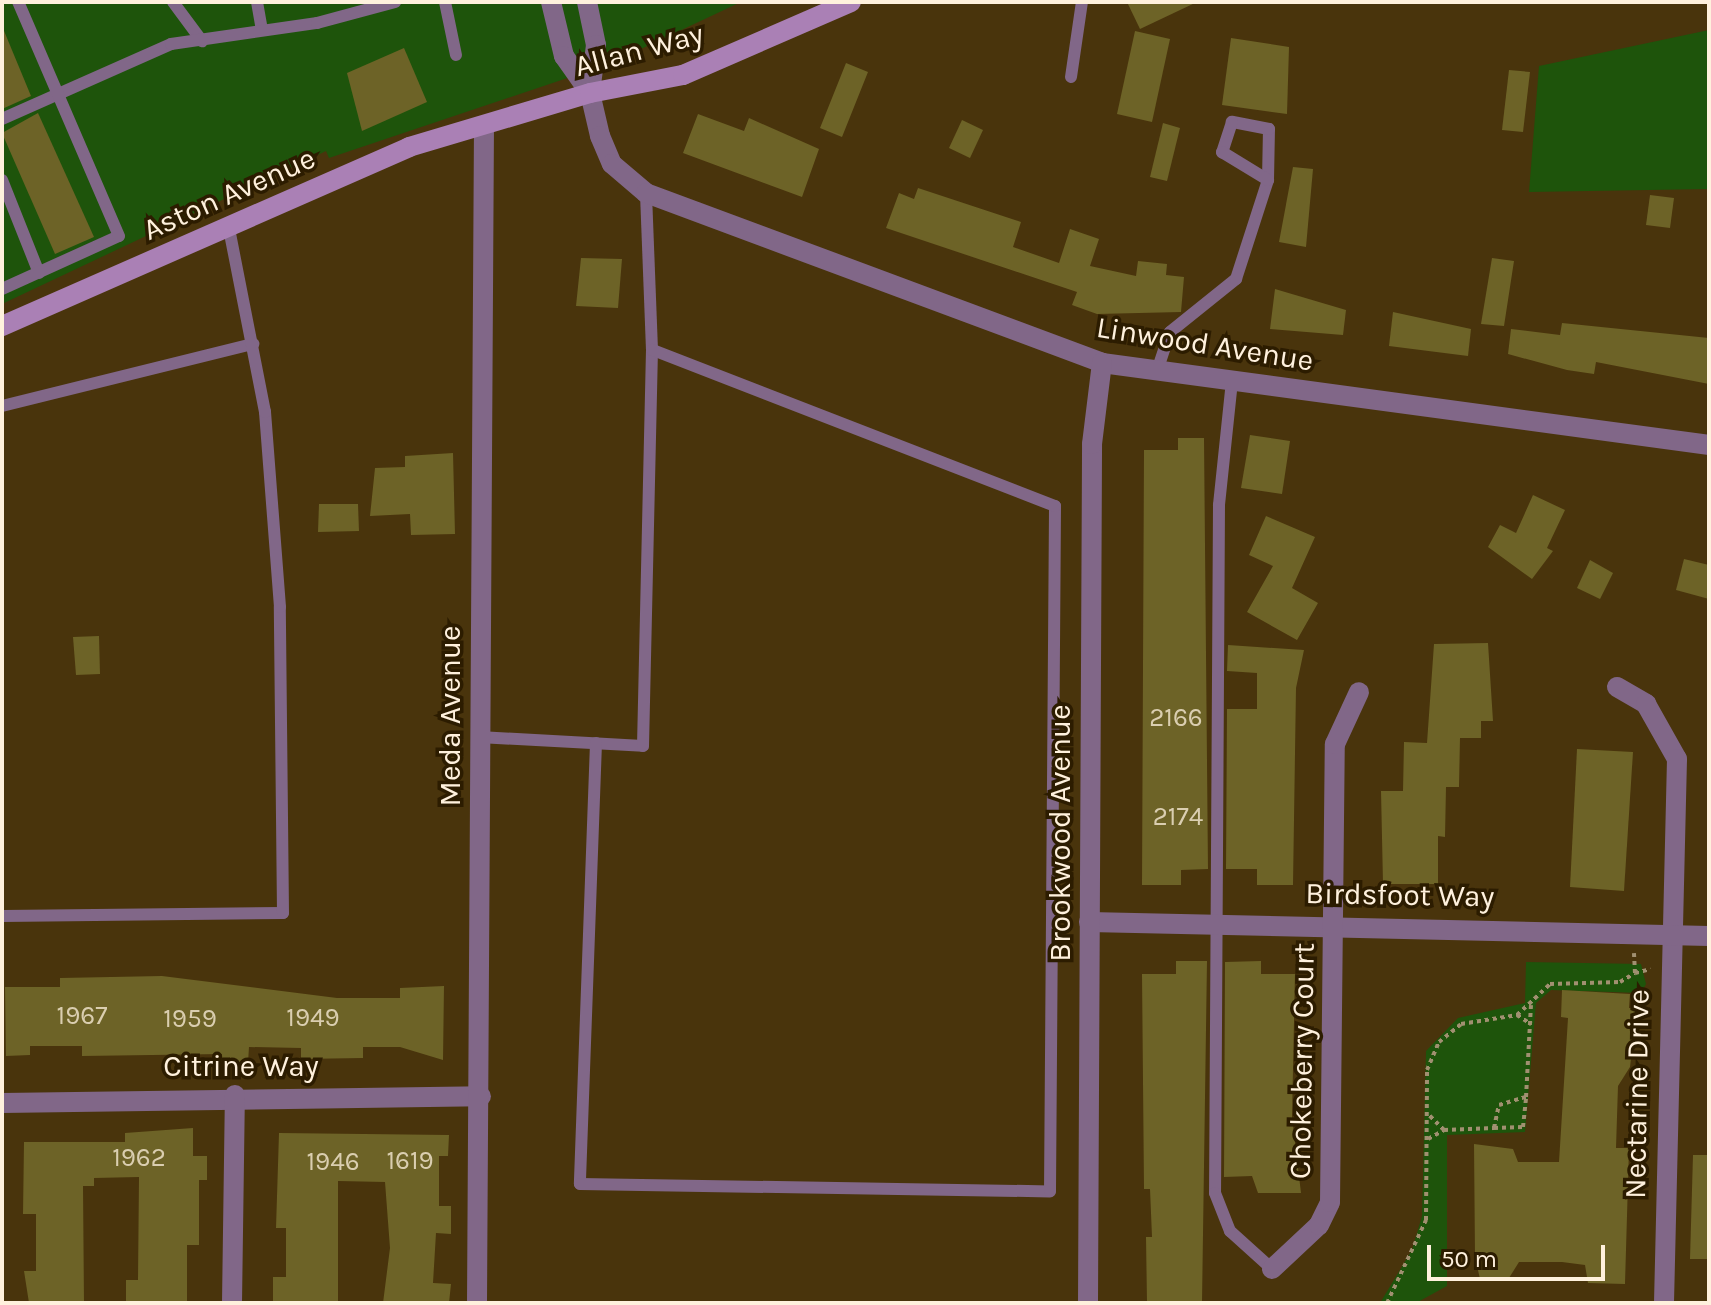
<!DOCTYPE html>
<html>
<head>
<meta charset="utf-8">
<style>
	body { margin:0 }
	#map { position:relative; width:1711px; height:1305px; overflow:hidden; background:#49340c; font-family:Karla,sans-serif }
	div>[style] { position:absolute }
	.green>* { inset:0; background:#1e540b }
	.building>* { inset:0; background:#6d6327 }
	.path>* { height:4px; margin-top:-2px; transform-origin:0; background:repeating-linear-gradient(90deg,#a19071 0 4px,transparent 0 8px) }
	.lane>* { height:12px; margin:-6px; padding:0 6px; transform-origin:6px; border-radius:6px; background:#816788 }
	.street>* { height:20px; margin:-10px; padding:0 10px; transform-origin:10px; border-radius:10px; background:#816788 }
	.secondary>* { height:20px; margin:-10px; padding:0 10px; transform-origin:10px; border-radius:10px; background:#aa80b5 }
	span { translate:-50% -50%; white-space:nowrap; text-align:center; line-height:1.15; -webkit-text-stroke:7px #2c1c00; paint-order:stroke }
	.number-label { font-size:26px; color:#daceb0 }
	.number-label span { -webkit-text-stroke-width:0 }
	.street-label { font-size:30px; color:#fff1dd }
	.frame { position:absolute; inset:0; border:4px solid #fff1dd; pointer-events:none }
	.scale { position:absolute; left:1427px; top:1245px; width:178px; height:36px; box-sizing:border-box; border:4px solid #fff1dd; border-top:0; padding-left:10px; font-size:24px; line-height:28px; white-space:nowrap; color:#fff1dd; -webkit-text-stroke:6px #2c1c00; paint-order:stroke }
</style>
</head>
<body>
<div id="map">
	<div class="green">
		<div style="clip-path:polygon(2px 2px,741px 2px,609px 64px,329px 158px,326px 151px,2px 304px)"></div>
		<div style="clip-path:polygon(1709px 30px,1709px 189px,1529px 192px,1539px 66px)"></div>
		<div style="clip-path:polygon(1526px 962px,1641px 964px,1646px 984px,1641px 993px,1551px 990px,1536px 1003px,1525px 1132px,1447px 1135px,1447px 1286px,1416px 1303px,1380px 1303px,1412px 1250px,1422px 1216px,1426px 1051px,1458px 1018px,1525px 1003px)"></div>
	</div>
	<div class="building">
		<div style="clip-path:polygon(1127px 2px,1197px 2px,1140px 29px)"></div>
		<div style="clip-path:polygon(2px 26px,31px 96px,2px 109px)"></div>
		<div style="clip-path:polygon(1135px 31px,1170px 39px,1152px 122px,1117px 114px)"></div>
		<div style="clip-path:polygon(1231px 38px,1289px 47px,1287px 114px,1222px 105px)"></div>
		<div style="clip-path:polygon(404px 48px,427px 102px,362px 131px,347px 73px)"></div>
		<div style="clip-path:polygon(846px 63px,868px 72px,842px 137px,820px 128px)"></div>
		<div style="clip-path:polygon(1509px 70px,1530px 72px,1523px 132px,1502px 130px)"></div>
		<div style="clip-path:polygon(38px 113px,94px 237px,55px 254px,2px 133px)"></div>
		<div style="clip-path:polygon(698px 114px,744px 131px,749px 118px,819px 149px,802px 197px,683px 153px)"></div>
		<div style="clip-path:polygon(962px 120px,983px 130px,970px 158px,949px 148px)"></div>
		<div style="clip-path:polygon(1163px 123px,1180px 128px,1167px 181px,1150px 177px)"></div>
		<div style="clip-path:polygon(1293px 167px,1313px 169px,1306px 247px,1279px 242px)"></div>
		<div style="clip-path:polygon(918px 188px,1021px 222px,1013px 247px,1059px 263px,1070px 229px,1099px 239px,1090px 266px,1136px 276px,1138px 261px,1167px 264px,1166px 275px,1184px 277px,1181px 312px,1097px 314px,1072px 305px,1077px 292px,886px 228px,899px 193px,914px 199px)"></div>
		<div style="clip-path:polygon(1650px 195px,1674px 198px,1670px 228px,1646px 225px)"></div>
		<div style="clip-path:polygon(581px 258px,622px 259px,618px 308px,576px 306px)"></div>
		<div style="clip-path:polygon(1492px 258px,1514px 261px,1504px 326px,1481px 324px)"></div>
		<div style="clip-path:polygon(1275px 289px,1346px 310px,1343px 335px,1270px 329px)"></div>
		<div style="clip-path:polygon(1393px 312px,1471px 329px,1468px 356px,1389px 346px)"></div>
		<div style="clip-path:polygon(1562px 323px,1709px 338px,1709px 384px,1596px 362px,1594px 374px,1567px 370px,1508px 354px,1511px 329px,1560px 335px)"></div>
		<div style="clip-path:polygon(1250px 435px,1290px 441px,1282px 494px,1241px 488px)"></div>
		<div style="clip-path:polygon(1178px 438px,1204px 438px,1208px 869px,1181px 870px,1181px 885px,1142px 885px,1144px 450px,1178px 450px)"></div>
		<div style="clip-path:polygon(453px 453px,455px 534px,411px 535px,410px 514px,370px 516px,375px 468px,405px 467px,405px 456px)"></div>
		<div style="clip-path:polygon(1533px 495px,1565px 510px,1547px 548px,1553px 551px,1532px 579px,1488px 547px,1500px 525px,1516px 533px)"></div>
		<div style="clip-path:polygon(319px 504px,358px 504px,359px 531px,318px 532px)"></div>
		<div style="clip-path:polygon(1266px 516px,1315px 537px,1292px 588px,1318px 603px,1297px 640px,1247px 612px,1273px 566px,1249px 555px)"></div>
		<div style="clip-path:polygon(1684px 559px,1709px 565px,1709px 599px,1676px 590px)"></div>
		<div style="clip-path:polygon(1590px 560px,1613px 573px,1600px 599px,1577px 588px)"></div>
		<div style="clip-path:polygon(99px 636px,100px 674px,76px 675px,73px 637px)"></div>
		<div style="clip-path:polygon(1488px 643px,1493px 721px,1481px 721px,1481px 738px,1460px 738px,1459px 787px,1446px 787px,1445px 837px,1438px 836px,1438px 884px,1383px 884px,1381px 791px,1403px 791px,1404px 742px,1427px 743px,1434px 644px)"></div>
		<div style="clip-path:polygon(1228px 645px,1304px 650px,1296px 688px,1293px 885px,1257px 885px,1257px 869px,1226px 869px,1227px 709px,1257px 709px,1257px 673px,1227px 671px)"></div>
		<div style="clip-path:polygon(1577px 749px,1633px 752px,1624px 891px,1570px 887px)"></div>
		<div style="clip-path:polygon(1176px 961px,1207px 961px,1202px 1303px,1147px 1303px,1146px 1237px,1152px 1237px,1150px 1189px,1144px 1189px,1142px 974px,1176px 974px)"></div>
		<div style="clip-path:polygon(1261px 961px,1261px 974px,1295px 974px,1292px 1117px,1301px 1193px,1258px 1193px,1252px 1176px,1224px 1177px,1225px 962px)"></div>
		<div style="clip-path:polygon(162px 976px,337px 998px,400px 998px,400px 988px,444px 986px,443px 1060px,400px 1047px,363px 1047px,363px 1058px,301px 1059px,301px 1048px,249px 1047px,248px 1063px,221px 1062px,222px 1054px,82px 1056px,82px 1046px,30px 1046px,30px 1055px,6px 1056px,5px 987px,60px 987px,60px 978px)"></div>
		<div style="clip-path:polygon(1562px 990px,1630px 994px,1629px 1008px,1637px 1008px,1630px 1067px,1618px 1086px,1616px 1148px,1629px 1148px,1625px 1284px,1588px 1283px,1585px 1265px,1562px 1262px,1519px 1262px,1509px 1278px,1480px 1279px,1475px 1257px,1474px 1144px,1513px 1149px,1518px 1162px,1559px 1162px,1568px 1018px,1561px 1017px)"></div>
		<div style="clip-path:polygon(193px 1128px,193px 1156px,207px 1156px,207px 1180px,199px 1180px,199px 1245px,187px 1245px,187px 1303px,126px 1303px,126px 1280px,138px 1280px,139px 1177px,94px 1178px,94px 1186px,83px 1186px,84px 1303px,29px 1303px,24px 1271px,36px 1271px,36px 1214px,23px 1214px,24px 1142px,125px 1142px,125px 1133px)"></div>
		<div style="clip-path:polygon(279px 1133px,449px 1135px,448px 1156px,439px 1156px,439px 1206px,451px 1206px,451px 1234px,436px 1233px,433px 1283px,451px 1284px,449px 1303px,383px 1303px,390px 1248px,385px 1182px,338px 1181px,338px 1303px,273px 1302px,273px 1277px,286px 1277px,286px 1228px,276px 1228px)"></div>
		<div style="clip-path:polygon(1693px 1155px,1709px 1155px,1709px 1259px,1690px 1259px)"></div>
	</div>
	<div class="path">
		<div style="left:1635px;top:973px;width:16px;rotate:-14deg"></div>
		<div style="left:1517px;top:1015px;width:17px;rotate:33deg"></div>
		<div style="left:1494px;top:1128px;width:29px;rotate:-2deg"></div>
		<div style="left:1523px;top:1127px;width:30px;rotate:-84deg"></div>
		<div style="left:1444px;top:1130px;width:50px;rotate:-2.3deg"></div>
		<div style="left:1494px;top:1128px;width:24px;rotate:-78deg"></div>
		<div style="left:1499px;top:1105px;width:28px;rotate:-17deg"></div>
		<div style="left:1526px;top:1097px;width:92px;rotate:-86.9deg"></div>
		<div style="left:1428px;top:1139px;width:18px;rotate:-29deg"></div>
		<div style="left:1444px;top:1130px;width:23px;rotate:-135deg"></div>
		<div style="left:1387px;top:1303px;width:92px;rotate:-64.8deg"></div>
		<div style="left:1426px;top:1220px;width:150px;rotate:-89.6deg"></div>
		<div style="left:1427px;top:1070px;width:30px;rotate:-67deg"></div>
		<div style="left:1439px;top:1042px;width:28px;rotate:-39deg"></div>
		<div style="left:1461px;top:1024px;width:57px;rotate:-9.1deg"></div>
		<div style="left:1517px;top:1015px;width:45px;rotate:-43.2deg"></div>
		<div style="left:1550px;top:984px;width:70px;rotate:-1.6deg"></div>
		<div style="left:1620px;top:982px;width:17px;rotate:-31deg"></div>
		<div style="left:1635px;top:973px;width:20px;rotate:-93deg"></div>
	</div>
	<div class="lane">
		<div style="left:173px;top:2px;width:49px;rotate:53.4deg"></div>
		<div style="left:257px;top:2px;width:27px;rotate:80deg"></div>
		<div style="left:445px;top:2px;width:54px;rotate:78.3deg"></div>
		<div style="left:1071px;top:77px;width:76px;rotate:-81.7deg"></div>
		<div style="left:2px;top:119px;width:185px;rotate:-23.9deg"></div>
		<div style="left:171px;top:44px;width:148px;rotate:-8.2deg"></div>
		<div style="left:317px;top:23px;width:81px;rotate:-15.1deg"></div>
		<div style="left:2px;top:180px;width:100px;rotate:68.3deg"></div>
		<div style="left:2px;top:289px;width:128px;rotate:-24.4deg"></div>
		<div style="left:119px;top:236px;width:255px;rotate:-113.3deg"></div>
		<div style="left:1157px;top:371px;width:41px;rotate:-71.6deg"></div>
		<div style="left:1170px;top:332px;width:85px;rotate:-38.8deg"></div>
		<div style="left:1236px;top:279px;width:104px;rotate:-72.1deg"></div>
		<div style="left:1268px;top:180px;width:51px;rotate:-88.9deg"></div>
		<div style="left:1269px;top:129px;width:38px;rotate:-169deg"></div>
		<div style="left:1232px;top:122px;width:32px;rotate:108deg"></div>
		<div style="left:1222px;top:152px;width:54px;rotate:31.3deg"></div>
		<div style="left:1232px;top:381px;width:125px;rotate:96deg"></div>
		<div style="left:1219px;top:505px;width:688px;rotate:90.33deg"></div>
		<div style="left:1215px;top:1193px;width:41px;rotate:68.5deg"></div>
		<div style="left:1230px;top:1231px;width:57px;rotate:42.1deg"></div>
		<div style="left:2px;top:406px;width:259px;rotate:-13.9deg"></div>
		<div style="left:479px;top:737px;width:164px;rotate:3.1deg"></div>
		<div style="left:643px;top:746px;width:396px;rotate:-88.7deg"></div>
		<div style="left:652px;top:350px;width:157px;rotate:-92.2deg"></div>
		<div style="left:596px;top:743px;width:441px;rotate:92.1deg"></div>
		<div style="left:580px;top:1184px;width:470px;rotate:0.9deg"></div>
		<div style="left:1050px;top:1191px;width:685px;rotate:-89.58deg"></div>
		<div style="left:1055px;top:506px;width:432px;rotate:-158.8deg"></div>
		<div style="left:2px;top:916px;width:281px;rotate:-0.6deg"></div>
		<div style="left:283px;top:913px;width:306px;rotate:-90.6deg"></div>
		<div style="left:280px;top:607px;width:196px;rotate:-94.4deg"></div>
		<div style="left:265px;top:412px;width:187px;rotate:-101.1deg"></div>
	</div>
	<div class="street">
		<div style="left:551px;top:2px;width:56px;rotate:76.5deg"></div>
		<div style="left:564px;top:56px;width:45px;rotate:54.9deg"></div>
		<div style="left:587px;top:2px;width:44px;rotate:78.2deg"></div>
		<div style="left:596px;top:45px;width:48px;rotate:97.1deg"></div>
		<div style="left:590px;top:93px;width:44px;rotate:76.9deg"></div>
		<div style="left:600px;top:136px;width:30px;rotate:67deg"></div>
		<div style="left:612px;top:164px;width:45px;rotate:40.5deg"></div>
		<div style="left:646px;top:193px;width:487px;rotate:20.4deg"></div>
		<div style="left:1102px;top:363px;width:613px;rotate:7.69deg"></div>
		<div style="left:1617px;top:687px;width:34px;rotate:30deg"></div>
		<div style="left:1646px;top:704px;width:63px;rotate:60.6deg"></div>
		<div style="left:1677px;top:759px;width:544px;rotate:91.37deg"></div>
		<div style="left:1089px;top:922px;width:620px;rotate:1.29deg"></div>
		<div style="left:2px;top:1103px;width:479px;rotate:-0.8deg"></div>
		<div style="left:1272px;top:1269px;width:64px;rotate:-43.1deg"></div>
		<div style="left:1319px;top:1225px;width:25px;rotate:-64deg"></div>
		<div style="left:1330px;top:1202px;width:458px;rotate:-89.4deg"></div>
		<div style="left:1335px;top:744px;width:57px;rotate:-65.2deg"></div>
		<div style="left:232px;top:1303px;width:208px;rotate:-89.2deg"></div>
		<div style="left:477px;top:1303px;width:1175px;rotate:-89.66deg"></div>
		<div style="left:1088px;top:1303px;width:859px;rotate:-89.73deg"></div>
		<div style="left:1092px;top:444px;width:82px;rotate:-83deg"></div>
	</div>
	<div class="secondary">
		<div style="left:2px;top:326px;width:445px;rotate:-23.7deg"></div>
		<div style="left:409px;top:147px;width:189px;rotate:-16.6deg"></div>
		<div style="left:590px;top:93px;width:95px;rotate:-11deg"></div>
		<div style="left:683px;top:75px;width:183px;rotate:-23.5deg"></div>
	</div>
	<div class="number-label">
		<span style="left:1176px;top:718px">2166</span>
		<span style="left:1178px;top:817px">2174</span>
		<span style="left:82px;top:1016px">1967</span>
		<span style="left:313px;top:1018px">1949</span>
		<span style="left:190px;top:1019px">1959</span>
		<span style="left:139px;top:1158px">1962</span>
		<span style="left:410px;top:1161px">1619</span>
		<span style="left:333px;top:1162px">1946</span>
	</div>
	<div class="street-label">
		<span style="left:639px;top:50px;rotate:-15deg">Allan Way</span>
		<span style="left:229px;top:194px;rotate:-24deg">Aston Avenue</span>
		<span style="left:1205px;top:344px;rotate:9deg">Linwood Avenue</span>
		<span style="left:450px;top:716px;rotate:-90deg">Meda Avenue</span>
		<span style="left:1060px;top:833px;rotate:-90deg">Brookwood Avenue</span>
		<span style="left:1400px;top:895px;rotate:1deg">Birdsfoot Way</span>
		<span style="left:1302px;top:1061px;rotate:-89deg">Chokeberry Court</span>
		<span style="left:241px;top:1066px">Citrine Way</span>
		<span style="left:1637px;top:1094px;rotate:-89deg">Nectarine Drive</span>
	</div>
	<div class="frame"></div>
	<div class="scale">50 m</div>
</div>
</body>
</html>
